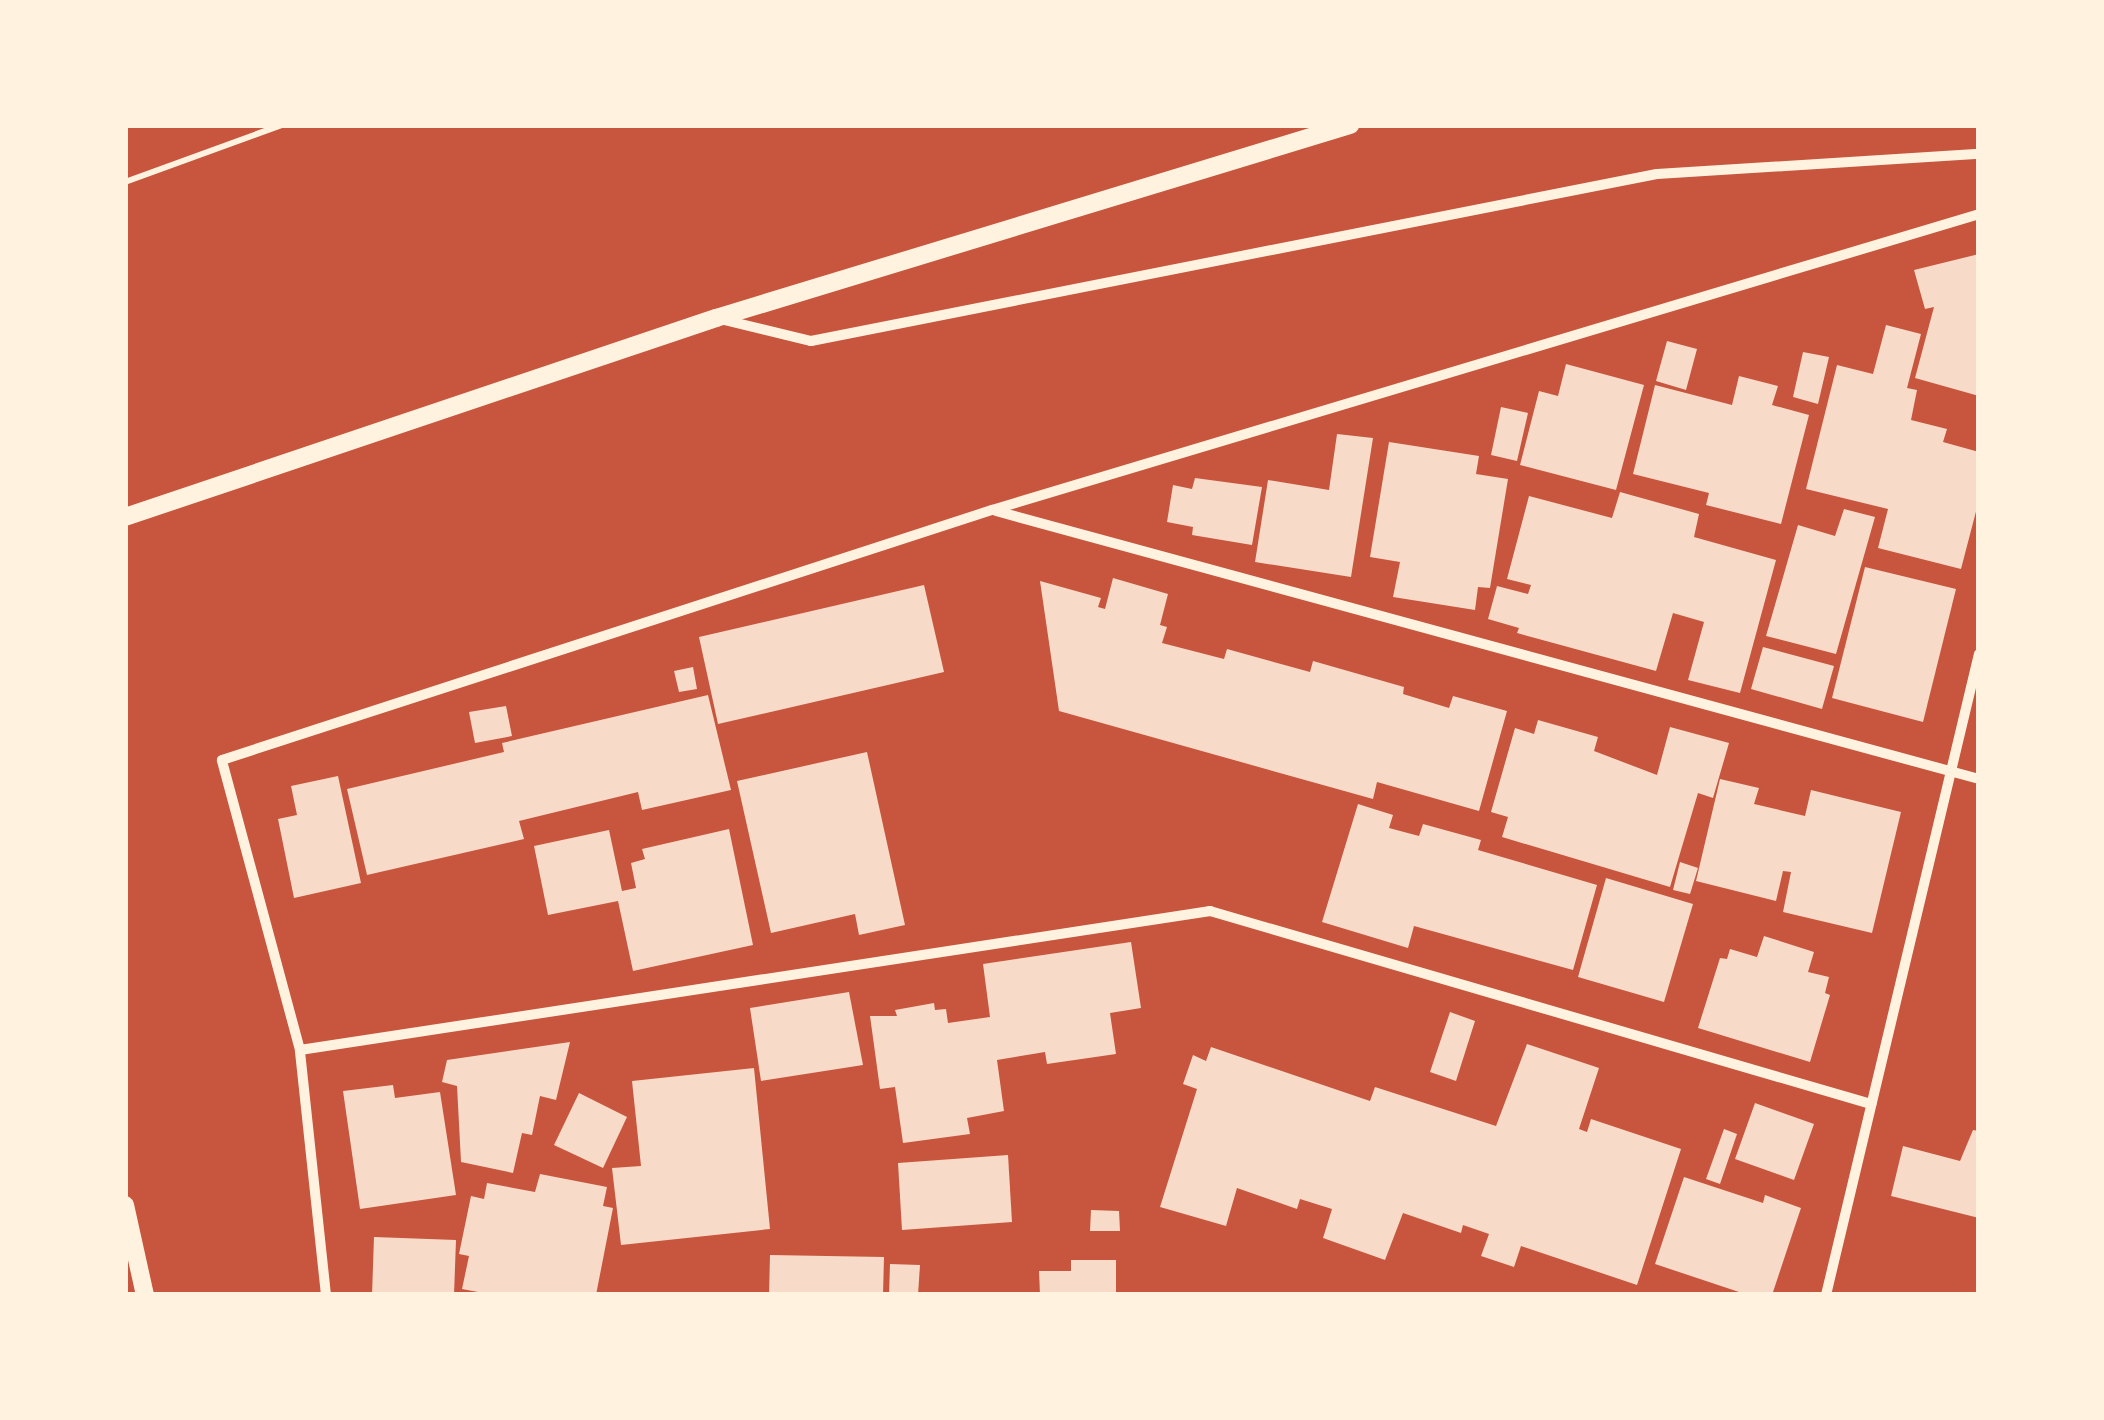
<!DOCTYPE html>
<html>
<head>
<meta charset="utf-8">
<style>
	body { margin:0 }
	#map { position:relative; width:2104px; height:1420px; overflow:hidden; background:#c8553d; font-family:"Alegreya Sans",sans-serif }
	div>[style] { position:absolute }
	.building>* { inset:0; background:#f7dbc8 }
	.path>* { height:6px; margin:-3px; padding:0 3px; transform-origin:3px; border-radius:3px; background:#fff3e0 }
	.minor>* { height:10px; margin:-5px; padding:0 5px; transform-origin:5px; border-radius:5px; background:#fff3e0 }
	.tertiary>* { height:18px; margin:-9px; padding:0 9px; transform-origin:9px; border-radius:9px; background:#fff3e0 }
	span { translate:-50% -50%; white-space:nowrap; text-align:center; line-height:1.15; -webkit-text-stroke:10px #fff3e0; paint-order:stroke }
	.frame { position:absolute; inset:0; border:128px solid #fff3e0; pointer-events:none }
</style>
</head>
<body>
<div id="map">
	<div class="building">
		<div style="clip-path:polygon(1979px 254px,1979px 396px,1915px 378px,1934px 307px,1925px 309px,1914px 270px)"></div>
		<div style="clip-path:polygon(1886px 325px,1921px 334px,1907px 388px,1917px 390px,1911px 420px,1947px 429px,1943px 442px,1979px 452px,1979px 500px,1961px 569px,1878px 548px,1888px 509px,1806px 489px,1837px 365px,1873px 374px)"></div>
		<div style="clip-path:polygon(1667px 341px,1697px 349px,1686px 390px,1656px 381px)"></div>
		<div style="clip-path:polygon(1803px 352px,1829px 357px,1818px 404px,1793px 397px)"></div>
		<div style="clip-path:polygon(1566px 364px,1644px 385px,1616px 490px,1520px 465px,1539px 391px,1558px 396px)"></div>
		<div style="clip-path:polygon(1739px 376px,1778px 386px,1772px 405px,1809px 415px,1781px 524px,1706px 505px,1709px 493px,1633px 474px,1655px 385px,1732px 405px)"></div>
		<div style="clip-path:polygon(1501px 407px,1528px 413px,1517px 461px,1491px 455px)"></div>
		<div style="clip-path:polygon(1337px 434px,1373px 438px,1351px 577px,1255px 562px,1268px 480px,1329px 490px)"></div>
		<div style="clip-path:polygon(1389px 442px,1479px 456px,1476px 474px,1508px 479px,1490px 588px,1478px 587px,1475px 610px,1393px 597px,1400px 562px,1370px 557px)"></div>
		<div style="clip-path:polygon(1195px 478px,1262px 487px,1252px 545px,1192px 535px,1193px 527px,1167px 522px,1173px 485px,1192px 489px)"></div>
		<div style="clip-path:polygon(1620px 492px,1699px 514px,1694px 537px,1776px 560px,1740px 693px,1688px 680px,1704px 622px,1673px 613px,1656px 671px,1517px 633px,1519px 628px,1488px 619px,1497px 586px,1528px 594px,1531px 585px,1507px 579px,1529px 496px,1612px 518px)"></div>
		<div style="clip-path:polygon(1844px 509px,1875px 517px,1836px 654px,1766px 636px,1798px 525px,1835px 536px)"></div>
		<div style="clip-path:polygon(1865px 567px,1956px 589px,1923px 722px,1832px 698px)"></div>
		<div style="clip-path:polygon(1113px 578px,1168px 594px,1160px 625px,1167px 627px,1162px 643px,1224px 659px,1227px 649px,1310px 672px,1313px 661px,1404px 687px,1403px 694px,1449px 708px,1453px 696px,1507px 711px,1479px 811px,1377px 782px,1373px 799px,1059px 711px,1040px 581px,1101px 598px,1098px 607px,1105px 609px)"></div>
		<div style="clip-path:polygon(924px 585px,944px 672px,718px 724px,699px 637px)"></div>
		<div style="clip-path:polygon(1763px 647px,1834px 666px,1822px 709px,1751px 689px)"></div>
		<div style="clip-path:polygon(693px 667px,697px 689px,679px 692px,674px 671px)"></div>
		<div style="clip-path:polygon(708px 695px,731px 790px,642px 810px,638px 792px,519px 821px,524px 839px,367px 875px,347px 789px,504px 752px,502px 743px)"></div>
		<div style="clip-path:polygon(506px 706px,512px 736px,475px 743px,469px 712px)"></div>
		<div style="clip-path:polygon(1538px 720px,1598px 737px,1594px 751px,1657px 775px,1670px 727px,1729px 743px,1713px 798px,1698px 793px,1670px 887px,1502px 837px,1508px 817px,1491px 812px,1515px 728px,1534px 734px)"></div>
		<div style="clip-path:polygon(867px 752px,905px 925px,859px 935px,855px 914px,771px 933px,737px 781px)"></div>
		<div style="clip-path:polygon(338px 776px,361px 883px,294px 898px,278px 819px,297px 815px,291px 786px)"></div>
		<div style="clip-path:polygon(1720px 779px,1759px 788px,1754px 804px,1805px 816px,1811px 790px,1901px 812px,1872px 933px,1783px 912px,1791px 872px,1783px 871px,1776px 901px,1696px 881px)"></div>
		<div style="clip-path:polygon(1358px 804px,1393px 815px,1389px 828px,1419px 836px,1423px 824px,1481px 840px,1478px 850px,1597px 885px,1573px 970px,1414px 926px,1408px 948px,1322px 922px)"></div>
		<div style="clip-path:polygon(729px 829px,753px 945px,633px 971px,618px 901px,548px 915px,534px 846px,609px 830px,622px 891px,636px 888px,631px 863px,645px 859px,642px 849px)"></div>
		<div style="clip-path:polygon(1680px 862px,1698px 868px,1690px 894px,1673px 890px)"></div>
		<div style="clip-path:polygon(1606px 878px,1693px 904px,1664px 1002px,1578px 977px)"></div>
		<div style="clip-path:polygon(1764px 936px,1814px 952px,1808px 972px,1829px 977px,1825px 993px,1830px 995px,1810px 1062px,1698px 1028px,1720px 958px,1727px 959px,1730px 949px,1757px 957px)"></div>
		<div style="clip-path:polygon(1131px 942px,1141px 1008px,1110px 1013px,1116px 1054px,1047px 1064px,1045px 1052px,997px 1060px,1004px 1111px,967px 1118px,970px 1134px,903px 1143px,895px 1087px,880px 1089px,870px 1016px,897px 1016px,895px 1010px,934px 1003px,935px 1010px,946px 1009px,948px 1023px,990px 1017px,983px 964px)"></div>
		<div style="clip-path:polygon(849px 992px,863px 1065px,761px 1081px,750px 1008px)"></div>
		<div style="clip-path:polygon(1450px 1012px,1475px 1021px,1456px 1081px,1430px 1072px)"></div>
		<div style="clip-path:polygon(570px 1042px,556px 1100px,540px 1096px,532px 1135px,522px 1133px,513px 1173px,461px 1162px,457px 1086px,442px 1082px,447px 1060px)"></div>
		<div style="clip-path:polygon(1527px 1044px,1599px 1068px,1579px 1129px,1587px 1132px,1591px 1119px,1681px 1149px,1637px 1285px,1521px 1246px,1514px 1267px,1481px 1256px,1489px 1234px,1463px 1225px,1461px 1233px,1403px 1213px,1385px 1260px,1323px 1238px,1332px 1209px,1300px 1199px,1297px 1209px,1237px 1188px,1226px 1226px,1160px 1207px,1197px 1089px,1183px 1084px,1193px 1055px,1206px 1061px,1211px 1047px,1370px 1101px,1375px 1087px,1496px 1126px)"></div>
		<div style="clip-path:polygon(754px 1068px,770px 1229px,621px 1245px,612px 1168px,641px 1166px,632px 1081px)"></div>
		<div style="clip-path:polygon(393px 1085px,395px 1098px,440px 1092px,456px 1195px,360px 1209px,343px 1091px)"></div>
		<div style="clip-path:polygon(579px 1093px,627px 1117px,603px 1168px,554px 1145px)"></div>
		<div style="clip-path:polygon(1755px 1103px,1814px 1124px,1794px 1180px,1735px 1159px)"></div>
		<div style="clip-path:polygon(1724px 1129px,1737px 1134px,1720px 1184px,1706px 1179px)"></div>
		<div style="clip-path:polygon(1973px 1130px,1979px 1131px,1979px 1218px,1891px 1196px,1903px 1146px,1960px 1161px)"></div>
		<div style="clip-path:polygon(1008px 1155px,1012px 1222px,902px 1230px,898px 1163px)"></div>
		<div style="clip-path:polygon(540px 1174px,607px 1187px,603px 1206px,613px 1208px,596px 1295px,494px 1295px,462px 1289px,469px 1256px,459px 1254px,471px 1196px,484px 1199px,487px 1183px,535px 1192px)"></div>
		<div style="clip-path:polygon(1684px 1177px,1763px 1203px,1765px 1195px,1801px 1208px,1772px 1295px,1748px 1295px,1655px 1264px)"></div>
		<div style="clip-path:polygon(1091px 1210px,1119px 1211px,1120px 1231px,1090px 1231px)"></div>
		<div style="clip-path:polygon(374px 1237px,456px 1240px,454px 1295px,372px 1295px)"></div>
		<div style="clip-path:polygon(770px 1255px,884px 1257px,883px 1295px,769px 1295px)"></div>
		<div style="clip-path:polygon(1071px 1260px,1116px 1260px,1116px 1295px,1040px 1295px,1039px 1271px,1071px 1271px)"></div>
		<div style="clip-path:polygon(890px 1264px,920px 1265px,918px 1295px,889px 1295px)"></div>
	</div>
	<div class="path">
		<div style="left:125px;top:182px;width:167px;rotate:-20deg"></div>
	</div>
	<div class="minor">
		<div style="left:720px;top:319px;width:94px;rotate:13.6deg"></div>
		<div style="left:811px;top:341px;width:862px;rotate:-11.17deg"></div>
		<div style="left:1657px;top:174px;width:323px;rotate:-3.6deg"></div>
		<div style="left:996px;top:511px;width:1019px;rotate:15.25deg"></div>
		<div style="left:300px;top:1050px;width:921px;rotate:-8.68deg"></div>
		<div style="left:1210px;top:911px;width:689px;rotate:16.28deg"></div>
		<div style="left:326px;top:1295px;width:246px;rotate:-96.1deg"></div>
		<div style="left:300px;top:1050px;width:300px;rotate:-105.1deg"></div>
		<div style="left:222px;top:760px;width:810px;rotate:-17.99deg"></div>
		<div style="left:992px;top:510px;width:1030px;rotate:-16.69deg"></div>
		<div style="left:1826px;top:1295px;width:659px;rotate:-76.58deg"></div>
	</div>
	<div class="tertiary">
		<div style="left:125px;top:517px;width:624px;rotate:-18.61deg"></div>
		<div style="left:716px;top:318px;width:663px;rotate:-16.93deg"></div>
		<div style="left:125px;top:1205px;width:92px;rotate:77.5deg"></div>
	</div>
	<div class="frame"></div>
</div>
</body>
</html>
